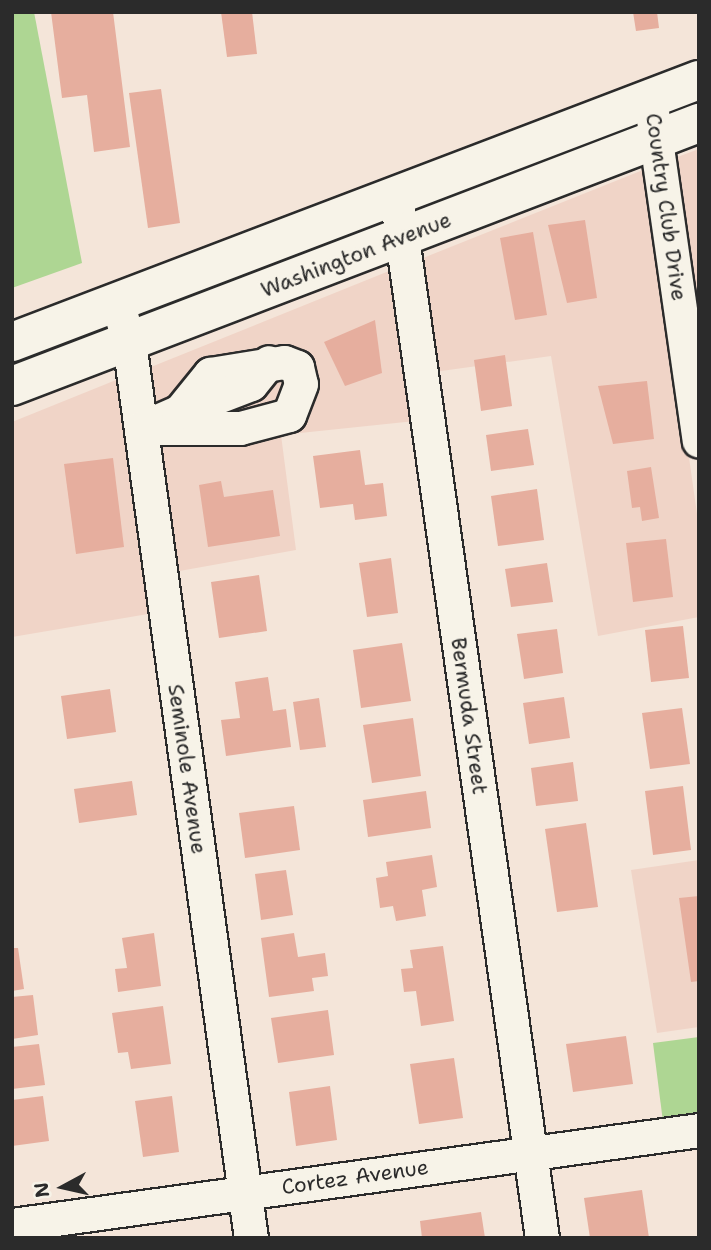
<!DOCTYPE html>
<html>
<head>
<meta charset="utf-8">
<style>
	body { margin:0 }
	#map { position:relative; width:711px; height:1250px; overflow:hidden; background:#f4e5d9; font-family:"Shantell Sans",sans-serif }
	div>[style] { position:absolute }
	.built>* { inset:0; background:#f0d4c7 }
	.green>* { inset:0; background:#aed693 }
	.building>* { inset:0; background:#e6ae9e }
	.roads { filter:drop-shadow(2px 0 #2b2b2b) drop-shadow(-2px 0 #2b2b2b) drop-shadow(0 2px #2b2b2b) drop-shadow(0 -2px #2b2b2b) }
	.minor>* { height:33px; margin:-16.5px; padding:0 16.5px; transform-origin:16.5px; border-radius:16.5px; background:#f7f3e8 }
	.major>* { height:38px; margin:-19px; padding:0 19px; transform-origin:19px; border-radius:19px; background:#f7f3e8 }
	span { translate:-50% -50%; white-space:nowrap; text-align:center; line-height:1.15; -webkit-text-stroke:5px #f7f3e8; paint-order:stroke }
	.street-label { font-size:21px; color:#2b2b2b }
	.frame { position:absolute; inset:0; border:14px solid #2b2b2b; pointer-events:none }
	.north { position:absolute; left:28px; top:1152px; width:70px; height:70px; -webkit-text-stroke:5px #f7f3e8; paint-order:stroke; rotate:262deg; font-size:19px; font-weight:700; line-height:28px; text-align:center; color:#2b2b2b }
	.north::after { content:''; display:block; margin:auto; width:24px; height:32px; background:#2b2b2b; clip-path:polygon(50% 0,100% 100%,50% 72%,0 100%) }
</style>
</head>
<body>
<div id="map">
	<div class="built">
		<div style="clip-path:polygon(699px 149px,699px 340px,672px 159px)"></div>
		<div style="clip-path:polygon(648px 168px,699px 528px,699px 617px,598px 636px,551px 356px,434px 372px,418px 260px)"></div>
		<div style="clip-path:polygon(394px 269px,415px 421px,281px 435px,296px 550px,174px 572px,146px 369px)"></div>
		<div style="clip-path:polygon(121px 378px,154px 613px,12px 637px,12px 422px)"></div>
		<div style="clip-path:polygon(699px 860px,699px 1027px,657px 1033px,631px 870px)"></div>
	</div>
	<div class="green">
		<div style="clip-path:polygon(12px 12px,34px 12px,82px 263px,12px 288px)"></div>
		<div style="clip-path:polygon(699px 1037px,699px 1117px,663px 1122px,653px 1043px)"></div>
	</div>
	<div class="building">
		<div style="clip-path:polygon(51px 12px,113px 12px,130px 147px,94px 152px,87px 95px,62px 98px)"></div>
		<div style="clip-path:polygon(221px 12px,252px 12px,257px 54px,227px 57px)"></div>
		<div style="clip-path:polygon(633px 12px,657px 12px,659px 28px,636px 31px)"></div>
		<div style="clip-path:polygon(161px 89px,180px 223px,148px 228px,129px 93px)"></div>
		<div style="clip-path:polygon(585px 220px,597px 298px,567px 303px,548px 225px)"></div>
		<div style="clip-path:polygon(533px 232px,547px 315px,515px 320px,500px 238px)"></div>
		<div style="clip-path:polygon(375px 320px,382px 373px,345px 386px,324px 342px)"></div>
		<div style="clip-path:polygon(505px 355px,512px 406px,481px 411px,474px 360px)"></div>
		<div style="clip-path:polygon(647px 381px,654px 439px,613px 444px,598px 386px)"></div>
		<div style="clip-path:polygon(528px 429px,534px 465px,491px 471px,486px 435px)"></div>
		<div style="clip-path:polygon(360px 450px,365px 485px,383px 483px,387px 516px,355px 520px,353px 504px,320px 508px,313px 456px)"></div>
		<div style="clip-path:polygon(113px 458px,124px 547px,76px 554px,64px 464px)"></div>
		<div style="clip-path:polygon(651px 467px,659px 518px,642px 521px,640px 507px,632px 508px,627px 471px)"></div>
		<div style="clip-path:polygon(221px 481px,224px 497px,273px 490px,280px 536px,208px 547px,199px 485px)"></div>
		<div style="clip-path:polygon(537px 489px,544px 540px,498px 546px,491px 496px)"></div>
		<div style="clip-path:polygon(666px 539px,673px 597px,633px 602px,626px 543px)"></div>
		<div style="clip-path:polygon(391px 558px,398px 613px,367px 617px,359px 563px)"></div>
		<div style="clip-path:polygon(547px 563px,553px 602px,511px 607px,505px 569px)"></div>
		<div style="clip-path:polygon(259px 575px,267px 631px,219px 638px,211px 582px)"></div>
		<div style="clip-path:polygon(683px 626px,689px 678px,651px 682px,645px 630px)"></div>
		<div style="clip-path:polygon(557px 629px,563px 673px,524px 679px,517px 634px)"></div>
		<div style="clip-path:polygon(402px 643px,411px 701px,361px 708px,353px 650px)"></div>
		<div style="clip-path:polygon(268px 677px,273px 711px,286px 709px,291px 747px,226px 756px,221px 720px,240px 718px,235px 682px)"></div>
		<div style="clip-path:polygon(110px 689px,116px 732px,67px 739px,61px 696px)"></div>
		<div style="clip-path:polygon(564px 697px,570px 738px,529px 744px,523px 703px)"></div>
		<div style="clip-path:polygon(319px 698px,326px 747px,300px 750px,293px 702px)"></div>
		<div style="clip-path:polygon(682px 708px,690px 764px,650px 769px,642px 713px)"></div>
		<div style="clip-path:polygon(413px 718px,421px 776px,372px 783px,363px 725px)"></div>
		<div style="clip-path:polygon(573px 762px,578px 801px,536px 806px,531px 768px)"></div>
		<div style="clip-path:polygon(132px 781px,137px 815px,79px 823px,74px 789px)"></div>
		<div style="clip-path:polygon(683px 786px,691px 850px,653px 855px,645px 791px)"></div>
		<div style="clip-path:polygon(426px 791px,431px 828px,368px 837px,363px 800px)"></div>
		<div style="clip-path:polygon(294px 806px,300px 850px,245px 858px,239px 813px)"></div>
		<div style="clip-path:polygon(586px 823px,598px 907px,557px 912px,545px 829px)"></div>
		<div style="clip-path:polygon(432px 855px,437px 887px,422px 890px,426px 916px,396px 921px,393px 906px,380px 908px,376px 878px,388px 876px,386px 862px)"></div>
		<div style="clip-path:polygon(286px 870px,293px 915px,261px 920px,255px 874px)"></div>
		<div style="clip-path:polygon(699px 896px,699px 981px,691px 982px,679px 898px)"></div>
		<div style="clip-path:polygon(154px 933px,161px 986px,118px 992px,115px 969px,127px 968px,122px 938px)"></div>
		<div style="clip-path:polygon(294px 933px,298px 957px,325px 953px,328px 976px,312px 978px,314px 991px,269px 997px,261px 938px)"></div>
		<div style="clip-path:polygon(443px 946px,454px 1021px,421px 1026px,416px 991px,404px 992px,401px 969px,413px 968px,410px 950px)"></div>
		<div style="clip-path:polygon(12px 948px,18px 948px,24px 989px,12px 991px)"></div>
		<div style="clip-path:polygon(33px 995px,38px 1035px,12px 1039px,12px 997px)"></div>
		<div style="clip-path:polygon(163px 1006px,171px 1064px,131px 1069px,128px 1052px,118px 1053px,112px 1013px)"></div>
		<div style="clip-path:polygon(328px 1010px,334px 1055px,278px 1063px,271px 1018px)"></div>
		<div style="clip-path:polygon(626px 1036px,633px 1084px,573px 1092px,566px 1044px)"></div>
		<div style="clip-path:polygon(39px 1044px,45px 1085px,12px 1089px,12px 1047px)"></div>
		<div style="clip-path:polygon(454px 1058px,463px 1118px,419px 1124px,410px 1064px)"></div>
		<div style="clip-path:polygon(330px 1086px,337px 1140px,296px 1146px,289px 1092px)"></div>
		<div style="clip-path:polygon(43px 1096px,49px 1141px,12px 1146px,12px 1100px)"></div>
		<div style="clip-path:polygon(172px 1096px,179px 1152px,143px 1157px,135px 1101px)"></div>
		<div style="clip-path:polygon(642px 1190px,649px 1238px,590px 1238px,584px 1198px)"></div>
		<div style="clip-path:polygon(481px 1212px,485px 1238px,422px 1238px,420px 1221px)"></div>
	</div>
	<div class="roads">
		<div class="minor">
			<div style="left:650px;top:98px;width:346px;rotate:81.9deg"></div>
			<div style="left:396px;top:195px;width:1053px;rotate:82.03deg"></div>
			<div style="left:117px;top:302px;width:42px;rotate:73.3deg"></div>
			<div style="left:129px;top:342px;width:904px;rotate:82.25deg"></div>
			<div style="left:284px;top:362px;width:14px;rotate:21deg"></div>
			<div style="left:297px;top:367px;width:17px;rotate:77deg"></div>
			<div style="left:301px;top:384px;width:33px;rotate:111deg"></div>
			<div style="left:289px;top:415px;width:51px;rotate:165.1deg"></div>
			<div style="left:240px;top:428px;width:99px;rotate:180deg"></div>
			<div style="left:141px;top:428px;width:43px;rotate:-23.6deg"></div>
			<div style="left:180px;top:411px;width:48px;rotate:-51deg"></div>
			<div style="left:210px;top:374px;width:75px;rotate:-9.2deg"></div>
			<div style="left:178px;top:412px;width:78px;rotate:-21deg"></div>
			<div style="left:251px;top:384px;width:28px;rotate:-51deg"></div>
			<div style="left:12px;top:1225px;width:694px;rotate:-7.87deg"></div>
		</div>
		<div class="major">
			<div style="left:12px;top:342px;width:735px;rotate:-20.88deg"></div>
			<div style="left:12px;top:386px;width:736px;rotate:-20.95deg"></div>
		</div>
	</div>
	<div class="street-label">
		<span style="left:666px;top:207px;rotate:82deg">Country Club Drive</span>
		<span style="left:356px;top:255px;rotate:-21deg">Washington Avenue</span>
		<span style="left:469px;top:716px;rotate:82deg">Bermuda Street</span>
		<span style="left:187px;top:769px;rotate:82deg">Seminole Avenue</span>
		<span style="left:355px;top:1177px;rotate:-8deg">Cortez Avenue</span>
	</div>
	<div class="frame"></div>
	<div class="north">N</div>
</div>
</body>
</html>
